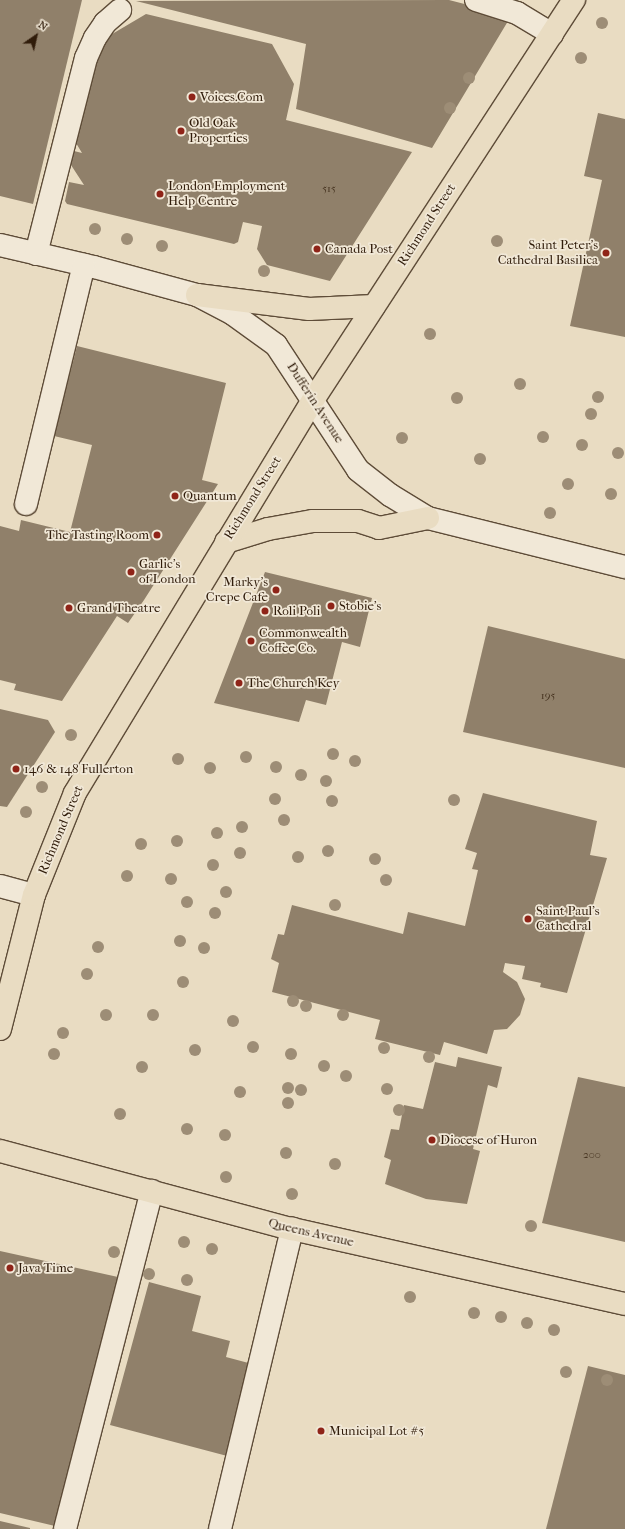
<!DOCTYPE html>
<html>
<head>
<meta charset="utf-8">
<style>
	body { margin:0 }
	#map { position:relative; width:625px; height:1529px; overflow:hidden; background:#e9dcc2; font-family:"IM FELL French Canon",serif }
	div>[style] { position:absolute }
	.building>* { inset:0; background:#90806a }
	.roads { filter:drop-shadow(1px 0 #5e4c38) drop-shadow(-1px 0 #5e4c38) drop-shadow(0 1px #5e4c38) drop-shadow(0 -1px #5e4c38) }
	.minor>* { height:22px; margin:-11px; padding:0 11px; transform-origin:11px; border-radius:11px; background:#f1e8d7 }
	.major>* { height:22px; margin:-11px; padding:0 11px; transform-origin:11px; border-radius:11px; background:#e9dcc2 }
	.trees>* { width:12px; height:12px; margin:-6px; border-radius:50%; background:#9d8d76 }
	.dots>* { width:11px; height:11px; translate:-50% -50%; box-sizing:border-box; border:2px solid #f1e8d7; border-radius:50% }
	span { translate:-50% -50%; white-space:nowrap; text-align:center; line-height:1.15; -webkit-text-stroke:3.5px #f1e8d7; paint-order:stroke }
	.number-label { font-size:11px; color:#483522 }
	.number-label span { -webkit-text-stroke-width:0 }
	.poi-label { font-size:13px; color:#301c0a }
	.left { translate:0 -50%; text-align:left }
	.right { translate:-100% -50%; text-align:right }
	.street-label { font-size:13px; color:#301c0a }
	.north { position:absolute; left:16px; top:16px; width:40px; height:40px; -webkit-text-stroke:3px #f1e8d7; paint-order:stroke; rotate:34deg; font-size:11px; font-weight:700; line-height:16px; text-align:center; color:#301c0a }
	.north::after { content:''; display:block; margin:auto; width:14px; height:18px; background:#301c0a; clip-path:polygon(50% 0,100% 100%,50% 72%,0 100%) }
</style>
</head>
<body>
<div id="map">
	<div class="building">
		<div style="clip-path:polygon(0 0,82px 0,33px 204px,0 196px)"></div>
		<div style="clip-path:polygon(449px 0,511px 16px,432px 148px,296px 109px,306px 44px,136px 1px)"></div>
		<div style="clip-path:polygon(146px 14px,272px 44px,294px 84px,286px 120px,412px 152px,330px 281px,267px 265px,257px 249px,262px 226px,243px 222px,238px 242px,234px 244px,67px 204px,65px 201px,69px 182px,84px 185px,71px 165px,74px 151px,82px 153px,76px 143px,102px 40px)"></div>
		<div style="clip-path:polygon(598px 113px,625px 119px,625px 337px,570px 326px,602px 180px,584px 176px)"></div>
		<div style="clip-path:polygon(77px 346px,226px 383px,202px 480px,218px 484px,144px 600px,128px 623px,117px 616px,62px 701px,14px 690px,16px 684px,0 680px,0 526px,19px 531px,21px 520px,70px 532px,92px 445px,54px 436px)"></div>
		<div style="clip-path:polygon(265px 572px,372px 598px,360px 647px,342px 642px,326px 705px,306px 700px,299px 722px,214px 703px)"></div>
		<div style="clip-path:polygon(488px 626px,625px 659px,625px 768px,463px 732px)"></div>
		<div style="clip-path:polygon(0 709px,48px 720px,55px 732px,7px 807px,0 806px)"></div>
		<div style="clip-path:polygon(483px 793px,597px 821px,590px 855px,607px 858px,567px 993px,540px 987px,541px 983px,522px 979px,525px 966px,505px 963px,503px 972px,517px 982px,525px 999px,520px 1015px,507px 1029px,494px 1030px,487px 1054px,444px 1042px,440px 1055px,375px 1039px,380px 1020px,272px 992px,279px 963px,271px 959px,278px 934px,284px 935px,292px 905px,403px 934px,408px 912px,465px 926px,478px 870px,472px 869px,477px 853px,465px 849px)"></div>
		<div style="clip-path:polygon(458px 1057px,502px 1067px,497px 1088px,488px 1085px,473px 1149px,480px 1151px,467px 1204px,426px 1199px,385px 1184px,391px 1160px,384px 1157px,391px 1129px,399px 1130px,404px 1105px,423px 1109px,435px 1062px,456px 1067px)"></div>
		<div style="clip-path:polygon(578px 1077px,625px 1087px,625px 1242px,542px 1223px)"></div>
		<div style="clip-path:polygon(0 1251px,118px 1277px,55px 1526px,0 1513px)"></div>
		<div style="clip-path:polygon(149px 1282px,201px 1296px,192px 1331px,230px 1341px,226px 1357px,256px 1365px,231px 1457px,110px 1425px)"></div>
		<div style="clip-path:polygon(588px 1366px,625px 1375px,625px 1529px,546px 1529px)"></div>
		<div style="clip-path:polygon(0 1521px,30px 1528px,30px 1529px,0 1529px)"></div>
	</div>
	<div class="roads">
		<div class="minor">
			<div style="left:476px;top:0;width:43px;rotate:17.6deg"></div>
			<div style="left:517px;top:13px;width:41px;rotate:31deg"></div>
			<div style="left:0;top:245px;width:97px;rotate:13.2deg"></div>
			<div style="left:94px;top:267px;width:107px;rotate:15.2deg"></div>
			<div style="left:197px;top:295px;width:41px;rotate:27.8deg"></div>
			<div style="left:233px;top:314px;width:53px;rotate:35.8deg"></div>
			<div style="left:276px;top:345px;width:149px;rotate:56.7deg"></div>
			<div style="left:358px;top:470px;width:41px;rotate:38deg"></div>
			<div style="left:390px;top:495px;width:44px;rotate:31.2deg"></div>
			<div style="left:428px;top:518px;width:203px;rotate:14deg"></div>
			<div style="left:36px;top:254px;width:202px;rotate:-75.7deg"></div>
			<div style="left:86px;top:58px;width:22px;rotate:-66deg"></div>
			<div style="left:95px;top:38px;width:18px;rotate:-56deg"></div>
			<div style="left:105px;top:23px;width:20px;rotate:-41deg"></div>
			<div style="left:26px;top:504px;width:246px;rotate:-76.4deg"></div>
			<div style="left:0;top:886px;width:35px;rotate:15deg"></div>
			<div style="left:65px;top:1529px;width:349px;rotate:-75.6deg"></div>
			<div style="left:220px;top:1529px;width:309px;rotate:-76.5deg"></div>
		</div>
		<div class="major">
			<div style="left:197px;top:295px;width:113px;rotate:7.1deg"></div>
			<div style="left:309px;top:309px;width:65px;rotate:-2.6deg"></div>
			<div style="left:226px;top:542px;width:44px;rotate:-17.2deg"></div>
			<div style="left:268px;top:529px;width:46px;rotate:-10.1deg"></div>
			<div style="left:313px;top:521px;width:45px"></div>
			<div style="left:358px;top:521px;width:22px;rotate:18deg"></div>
			<div style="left:379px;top:528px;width:50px;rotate:-11.5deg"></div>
			<div style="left:0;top:1029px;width:138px;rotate:-75.8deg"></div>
			<div style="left:34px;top:895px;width:110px;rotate:-68.1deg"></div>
			<div style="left:75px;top:793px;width:459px;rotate:-58.8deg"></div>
			<div style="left:313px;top:400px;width:478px;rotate:-56.9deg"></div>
			<div style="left:0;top:1151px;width:302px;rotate:15deg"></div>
			<div style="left:292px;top:1229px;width:341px;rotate:12.7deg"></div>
		</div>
	</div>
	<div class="trees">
		<div style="left:602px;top:23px"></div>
		<div style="left:581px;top:58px"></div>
		<div style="left:469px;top:78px"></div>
		<div style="left:450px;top:108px"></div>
		<div style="left:95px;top:229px"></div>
		<div style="left:127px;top:239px"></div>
		<div style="left:497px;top:241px"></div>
		<div style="left:162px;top:246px"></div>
		<div style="left:264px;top:271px"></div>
		<div style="left:430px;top:334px"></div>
		<div style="left:520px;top:384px"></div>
		<div style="left:598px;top:397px"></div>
		<div style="left:457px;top:398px"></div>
		<div style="left:591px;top:414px"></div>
		<div style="left:543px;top:437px"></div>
		<div style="left:402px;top:438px"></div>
		<div style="left:582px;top:445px"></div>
		<div style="left:618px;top:453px"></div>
		<div style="left:480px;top:459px"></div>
		<div style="left:568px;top:484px"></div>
		<div style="left:611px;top:494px"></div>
		<div style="left:550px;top:513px"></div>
		<div style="left:71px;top:735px"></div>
		<div style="left:333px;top:754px"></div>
		<div style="left:246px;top:757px"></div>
		<div style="left:178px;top:759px"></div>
		<div style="left:355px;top:761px"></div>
		<div style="left:276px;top:767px"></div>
		<div style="left:210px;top:768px"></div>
		<div style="left:301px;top:775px"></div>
		<div style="left:326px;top:781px"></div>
		<div style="left:42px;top:787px"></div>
		<div style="left:275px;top:799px"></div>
		<div style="left:454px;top:800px"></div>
		<div style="left:332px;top:801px"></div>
		<div style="left:26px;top:812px"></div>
		<div style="left:284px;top:820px"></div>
		<div style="left:242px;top:827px"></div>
		<div style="left:217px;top:833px"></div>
		<div style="left:177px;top:841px"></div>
		<div style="left:141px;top:844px"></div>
		<div style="left:328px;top:851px"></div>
		<div style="left:240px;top:853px"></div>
		<div style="left:298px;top:857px"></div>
		<div style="left:375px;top:859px"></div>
		<div style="left:213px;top:865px"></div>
		<div style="left:127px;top:876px"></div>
		<div style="left:171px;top:879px"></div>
		<div style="left:386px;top:880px"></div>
		<div style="left:226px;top:892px"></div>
		<div style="left:187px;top:902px"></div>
		<div style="left:335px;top:905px"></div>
		<div style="left:215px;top:913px"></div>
		<div style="left:180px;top:941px"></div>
		<div style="left:98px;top:947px"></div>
		<div style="left:204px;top:948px"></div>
		<div style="left:87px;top:974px"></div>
		<div style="left:183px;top:982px"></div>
		<div style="left:293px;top:1001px"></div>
		<div style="left:306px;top:1006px"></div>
		<div style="left:106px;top:1015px"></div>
		<div style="left:153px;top:1015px"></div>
		<div style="left:343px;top:1015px"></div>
		<div style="left:233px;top:1021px"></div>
		<div style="left:63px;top:1033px"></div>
		<div style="left:253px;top:1047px"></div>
		<div style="left:384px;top:1048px"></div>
		<div style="left:195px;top:1050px"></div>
		<div style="left:54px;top:1054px"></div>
		<div style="left:291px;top:1054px"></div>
		<div style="left:429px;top:1057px"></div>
		<div style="left:324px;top:1066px"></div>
		<div style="left:142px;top:1067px"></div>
		<div style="left:346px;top:1076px"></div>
		<div style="left:288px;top:1088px"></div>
		<div style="left:387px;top:1089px"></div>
		<div style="left:301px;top:1090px"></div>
		<div style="left:240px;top:1092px"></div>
		<div style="left:288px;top:1103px"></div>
		<div style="left:399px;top:1110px"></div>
		<div style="left:120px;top:1114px"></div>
		<div style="left:187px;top:1129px"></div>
		<div style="left:225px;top:1135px"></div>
		<div style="left:286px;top:1153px"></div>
		<div style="left:335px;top:1164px"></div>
		<div style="left:226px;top:1177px"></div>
		<div style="left:292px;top:1194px"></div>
		<div style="left:531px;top:1226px"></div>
		<div style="left:184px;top:1242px"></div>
		<div style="left:212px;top:1249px"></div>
		<div style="left:114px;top:1252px"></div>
		<div style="left:149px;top:1274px"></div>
		<div style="left:187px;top:1280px"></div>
		<div style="left:410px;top:1297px"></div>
		<div style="left:474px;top:1313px"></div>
		<div style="left:501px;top:1317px"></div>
		<div style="left:527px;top:1323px"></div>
		<div style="left:554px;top:1330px"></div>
		<div style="left:566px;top:1372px"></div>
		<div style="left:607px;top:1380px"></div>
	</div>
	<div class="dots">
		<div style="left:192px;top:97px;background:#8f2418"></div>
		<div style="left:181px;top:131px;background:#8f2418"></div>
		<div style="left:160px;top:194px;background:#8f2418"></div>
		<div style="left:317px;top:249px;background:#8f2418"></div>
		<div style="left:606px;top:253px;background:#8f2418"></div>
		<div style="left:175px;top:496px;background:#8f2418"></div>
		<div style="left:157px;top:535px;background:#8f2418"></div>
		<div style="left:131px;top:572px;background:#8f2418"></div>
		<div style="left:276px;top:590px;background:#8f2418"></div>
		<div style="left:331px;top:606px;background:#8f2418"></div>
		<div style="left:69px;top:608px;background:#8f2418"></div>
		<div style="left:265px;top:611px;background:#8f2418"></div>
		<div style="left:251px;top:641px;background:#8f2418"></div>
		<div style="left:239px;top:683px;background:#8f2418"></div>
		<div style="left:16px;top:769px;background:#8f2418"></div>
		<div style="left:528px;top:919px;background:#8f2418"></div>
		<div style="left:432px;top:1140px;background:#8f2418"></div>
		<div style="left:10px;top:1268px;background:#8f2418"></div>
		<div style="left:321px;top:1431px;background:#8f2418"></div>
	</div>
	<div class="number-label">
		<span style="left:329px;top:189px">515</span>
		<span style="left:548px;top:696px">195</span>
		<span style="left:592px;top:1155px">200</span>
	</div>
	<div class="poi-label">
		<span class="left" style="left:200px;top:97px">Voices.Com</span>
		<span class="left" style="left:189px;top:131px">Old Oak<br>Properties</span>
		<span class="left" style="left:168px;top:194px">London Employment<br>Help Centre</span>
		<span class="right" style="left:598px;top:253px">Saint Peter's<br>Cathedral Basilica</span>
		<span class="left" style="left:325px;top:249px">Canada Post</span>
		<span class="left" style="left:183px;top:496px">Quantum</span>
		<span class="right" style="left:149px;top:535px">The Tasting Room</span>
		<span class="left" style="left:139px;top:572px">Garlic's<br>of London</span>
		<span class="right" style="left:268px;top:590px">Marky's<br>Crepe Cafe</span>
		<span class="left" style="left:339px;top:606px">Stobie's</span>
		<span class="left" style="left:77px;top:608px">Grand Theatre</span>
		<span class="left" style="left:273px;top:611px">Roli Poli</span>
		<span class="left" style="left:259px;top:641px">Commonwealth<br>Coffee Co.</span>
		<span class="left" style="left:247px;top:683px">The Church Key</span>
		<span class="left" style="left:24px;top:769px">146 &amp; 148 Fullerton</span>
		<span class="left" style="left:536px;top:919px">Saint Paul's<br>Cathedral</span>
		<span class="left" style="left:440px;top:1140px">Diocese of Huron</span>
		<span class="left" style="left:18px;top:1268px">Java Time</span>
		<span class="left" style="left:329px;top:1431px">Municipal Lot #5</span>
	</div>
	<div class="street-label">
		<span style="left:427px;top:225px;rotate:-57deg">Richmond Street</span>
		<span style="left:315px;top:403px;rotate:57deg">Dufferin Avenue</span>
		<span style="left:253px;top:498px;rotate:-58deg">Richmond Street</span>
		<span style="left:61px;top:830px;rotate:-67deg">Richmond Street</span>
		<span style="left:311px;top:1233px;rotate:13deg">Queens Avenue</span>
	</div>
	<div class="north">N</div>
</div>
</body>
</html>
